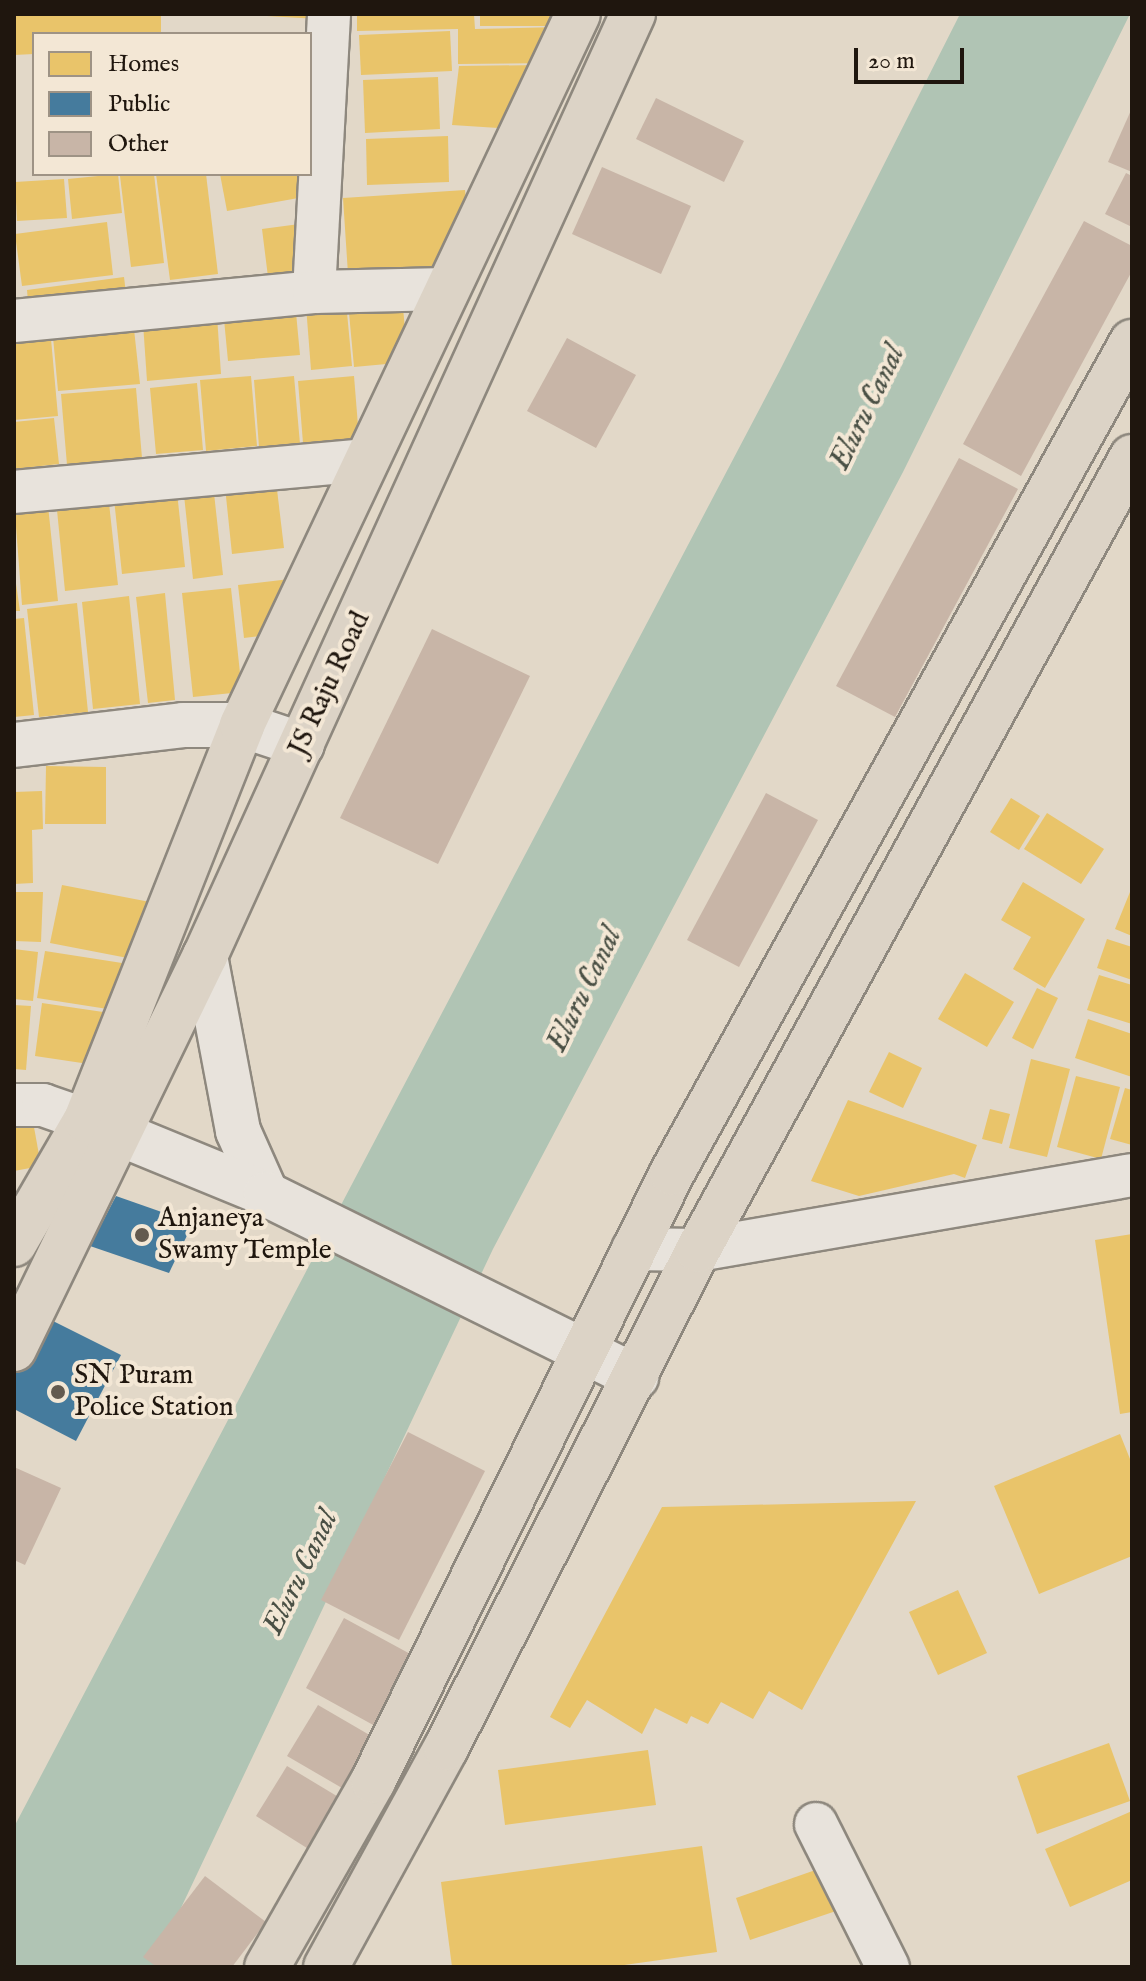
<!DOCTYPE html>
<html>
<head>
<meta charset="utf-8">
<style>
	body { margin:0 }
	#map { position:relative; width:1146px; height:1981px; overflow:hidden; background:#e2d8c8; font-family:"IM FELL English",serif }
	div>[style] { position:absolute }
	.water>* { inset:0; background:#b0c4b4 }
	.homes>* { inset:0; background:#e9c46a }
	.public>* { inset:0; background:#457b9d }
	.building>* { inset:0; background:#c8b5a7 }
	.roads { filter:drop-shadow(2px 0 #8e887e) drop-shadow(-2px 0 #8e887e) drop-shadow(0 2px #8e887e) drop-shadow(0 -2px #8e887e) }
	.street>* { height:42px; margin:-21px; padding:0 21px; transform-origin:21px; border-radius:21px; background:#e8e3dc }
	.secondary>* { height:44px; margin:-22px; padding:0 22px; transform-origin:22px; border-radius:22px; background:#e8e3dc }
	.primary>* { height:44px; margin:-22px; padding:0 22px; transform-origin:22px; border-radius:22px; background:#dcd3c6 }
	.dots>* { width:22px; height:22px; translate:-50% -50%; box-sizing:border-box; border:4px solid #f3e7d5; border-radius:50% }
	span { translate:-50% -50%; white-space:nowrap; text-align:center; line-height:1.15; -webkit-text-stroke:8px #f3e7d5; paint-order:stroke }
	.street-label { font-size:28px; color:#1f160e }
	.poi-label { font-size:28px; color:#1f160e }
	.left { translate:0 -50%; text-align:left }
	.water-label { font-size:30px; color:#4a5045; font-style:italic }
	.frame { position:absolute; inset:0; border:16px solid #1f160e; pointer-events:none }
	.legend { position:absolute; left:32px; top:32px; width:280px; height:144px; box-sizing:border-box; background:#f3e7d5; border:2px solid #9e9385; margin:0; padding:10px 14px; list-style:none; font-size:24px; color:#1f160e }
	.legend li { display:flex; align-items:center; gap:16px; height:40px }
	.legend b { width:40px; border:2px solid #9e9385 }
	.scale { position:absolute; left:854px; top:48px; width:110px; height:36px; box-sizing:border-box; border:4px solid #1f160e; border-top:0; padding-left:10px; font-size:24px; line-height:28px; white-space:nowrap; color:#1f160e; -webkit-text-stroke:6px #f3e7d5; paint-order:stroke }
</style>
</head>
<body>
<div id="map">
	<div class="water">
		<div style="clip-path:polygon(960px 14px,1130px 14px,903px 472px,493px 1249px,153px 1967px,14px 1967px,14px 1827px,780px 370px)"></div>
	</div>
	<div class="homes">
		<div style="clip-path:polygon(14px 14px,161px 14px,161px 34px,34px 34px,34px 54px,14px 55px)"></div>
		<div style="clip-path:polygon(232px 14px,319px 14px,318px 19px)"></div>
		<div style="clip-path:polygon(357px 14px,474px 14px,475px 29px,560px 27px,553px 63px,458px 64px,458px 29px,357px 31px)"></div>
		<div style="clip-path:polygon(480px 14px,570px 14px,570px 26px,480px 26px)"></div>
		<div style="clip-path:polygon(450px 31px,452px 71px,361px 75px,359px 35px)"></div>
		<div style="clip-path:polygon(539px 65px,513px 129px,452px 125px,459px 66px)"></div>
		<div style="clip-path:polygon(438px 77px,440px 129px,365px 133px,363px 80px)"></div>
		<div style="clip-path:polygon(448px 136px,449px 182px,367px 185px,366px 139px)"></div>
		<div style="clip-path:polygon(118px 174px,122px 213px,72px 219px,68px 179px)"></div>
		<div style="clip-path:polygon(154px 174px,164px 263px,131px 267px,120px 176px)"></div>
		<div style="clip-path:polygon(156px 174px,206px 174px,218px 274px,170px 280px)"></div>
		<div style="clip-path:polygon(220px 174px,310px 174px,326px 193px,227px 211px)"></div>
		<div style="clip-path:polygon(64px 179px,67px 218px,17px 221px,15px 182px)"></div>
		<div style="clip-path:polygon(465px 190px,467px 210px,461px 210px,461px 222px,452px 223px,453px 241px,444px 242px,445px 267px,348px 274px,343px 198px)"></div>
		<div style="clip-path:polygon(322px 221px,327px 270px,268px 277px,262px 229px)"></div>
		<div style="clip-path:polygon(107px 222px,113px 275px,22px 286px,15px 234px)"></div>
		<div style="clip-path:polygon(124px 277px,127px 302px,29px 314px,27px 290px)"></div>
		<div style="clip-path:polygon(402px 297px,408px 362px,354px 367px,348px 302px)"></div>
		<div style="clip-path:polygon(295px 302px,300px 355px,228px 361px,223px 309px)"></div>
		<div style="clip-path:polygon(346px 302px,352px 366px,311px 370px,306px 306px)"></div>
		<div style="clip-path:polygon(217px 316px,221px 374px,147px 381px,143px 323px)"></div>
		<div style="clip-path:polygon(134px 329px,140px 384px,58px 391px,53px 337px)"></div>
		<div style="clip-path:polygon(51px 339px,58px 416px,14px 420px,14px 342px)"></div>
		<div style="clip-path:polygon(251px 376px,257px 446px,206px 451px,200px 380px)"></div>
		<div style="clip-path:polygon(294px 376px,300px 444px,259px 447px,254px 380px)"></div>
		<div style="clip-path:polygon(354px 376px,359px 438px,303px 443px,298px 381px)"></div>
		<div style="clip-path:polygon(197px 383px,203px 450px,156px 454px,150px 388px)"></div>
		<div style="clip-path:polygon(136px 388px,142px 458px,67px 465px,61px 394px)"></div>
		<div style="clip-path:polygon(54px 418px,59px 464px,14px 469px,14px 422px)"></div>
		<div style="clip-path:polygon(276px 481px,284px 548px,232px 554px,225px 487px)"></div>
		<div style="clip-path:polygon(213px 484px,223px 575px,193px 579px,183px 486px)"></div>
		<div style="clip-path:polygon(177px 492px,185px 567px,122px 574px,114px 499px)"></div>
		<div style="clip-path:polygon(108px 494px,118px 585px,65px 591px,56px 500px)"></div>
		<div style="clip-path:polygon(47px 496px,58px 601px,22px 605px,14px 500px)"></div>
		<div style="clip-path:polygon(14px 570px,20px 611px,14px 611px)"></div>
		<div style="clip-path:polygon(290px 579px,284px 633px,244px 638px,238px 585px)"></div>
		<div style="clip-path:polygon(231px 588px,242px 692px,193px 697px,182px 593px)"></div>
		<div style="clip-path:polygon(165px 593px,175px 700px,148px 703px,136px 597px)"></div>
		<div style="clip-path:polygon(129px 596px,140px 704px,93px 709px,82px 602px)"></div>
		<div style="clip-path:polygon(77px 603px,88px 712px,39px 717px,27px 609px)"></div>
		<div style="clip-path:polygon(24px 618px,34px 715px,14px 717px,14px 619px)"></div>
		<div style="clip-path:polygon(46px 766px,106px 767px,106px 824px,45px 824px)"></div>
		<div style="clip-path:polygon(42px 791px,43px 829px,32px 830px,33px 883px,14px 884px,14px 792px)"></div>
		<div style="clip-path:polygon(1011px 798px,1040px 816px,1019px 850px,990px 832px)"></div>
		<div style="clip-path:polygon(1047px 813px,1104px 849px,1081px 884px,1024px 849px)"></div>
		<div style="clip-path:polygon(1023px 882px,1085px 919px,1045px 988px,1013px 969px,1031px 937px,1001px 920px)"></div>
		<div style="clip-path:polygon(62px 885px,150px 902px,138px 960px,50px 943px)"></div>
		<div style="clip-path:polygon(1132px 887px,1132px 936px,1115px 929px)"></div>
		<div style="clip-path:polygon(14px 892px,43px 892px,41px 942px,14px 941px)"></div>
		<div style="clip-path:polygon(1107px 939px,1132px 947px,1132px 980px,1097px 968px)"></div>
		<div style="clip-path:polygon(14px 949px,38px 952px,33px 1001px,14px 999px)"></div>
		<div style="clip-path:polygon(45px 951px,122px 963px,114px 1010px,37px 998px)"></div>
		<div style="clip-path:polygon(965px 973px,1014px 1002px,987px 1047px,938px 1019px)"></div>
		<div style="clip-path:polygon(1099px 975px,1132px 985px,1132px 1024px,1087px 1010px)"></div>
		<div style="clip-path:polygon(1037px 988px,1058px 998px,1033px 1049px,1012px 1038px)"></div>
		<div style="clip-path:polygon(42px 1003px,110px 1013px,102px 1066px,35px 1056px)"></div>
		<div style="clip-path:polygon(14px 1005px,31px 1006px,26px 1070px,14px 1069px)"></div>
		<div style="clip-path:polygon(1088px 1019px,1132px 1034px,1132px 1077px,1075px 1058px)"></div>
		<div style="clip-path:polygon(889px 1052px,922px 1068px,903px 1108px,869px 1092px)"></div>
		<div style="clip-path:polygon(1031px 1059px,1070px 1069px,1047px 1157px,1009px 1148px)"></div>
		<div style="clip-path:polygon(1076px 1076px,1120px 1087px,1101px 1159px,1057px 1147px)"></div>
		<div style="clip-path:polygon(1125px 1088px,1132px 1090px,1132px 1145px,1110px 1139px)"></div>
		<div style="clip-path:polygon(848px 1100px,977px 1145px,965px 1178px,954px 1174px,859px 1196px,811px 1181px)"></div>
		<div style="clip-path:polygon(990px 1109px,1010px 1114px,1002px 1144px,982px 1139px)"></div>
		<div style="clip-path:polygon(32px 1116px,41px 1166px,14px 1171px,14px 1119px)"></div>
		<div style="clip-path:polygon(1132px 1234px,1132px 1412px,1120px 1414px,1095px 1240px)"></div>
		<div style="clip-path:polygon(1120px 1434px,1132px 1464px,1132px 1556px,1039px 1594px,994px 1486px)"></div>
		<div style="clip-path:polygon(916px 1501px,802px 1710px,769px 1691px,753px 1719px,721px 1702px,708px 1724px,691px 1716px,687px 1724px,655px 1708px,642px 1734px,587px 1700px,570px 1728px,550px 1717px,662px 1507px)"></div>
		<div style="clip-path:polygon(958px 1590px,987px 1653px,938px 1675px,909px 1612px)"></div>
		<div style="clip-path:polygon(1109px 1743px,1130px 1801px,1037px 1834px,1017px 1776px)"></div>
		<div style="clip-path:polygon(648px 1750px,656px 1805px,505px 1825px,498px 1770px)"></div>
		<div style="clip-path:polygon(1132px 1811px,1132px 1880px,1070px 1907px,1045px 1849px)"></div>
		<div style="clip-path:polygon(702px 1846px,717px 1952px,610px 1967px,452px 1967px,441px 1882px)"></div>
		<div style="clip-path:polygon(824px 1867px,839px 1910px,750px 1940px,736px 1898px)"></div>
	</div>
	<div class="public">
		<div style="clip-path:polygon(116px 1196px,193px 1223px,169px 1273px,90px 1246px)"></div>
		<div style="clip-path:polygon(45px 1317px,121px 1355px,76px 1441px,14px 1409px,14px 1376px)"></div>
	</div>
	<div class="building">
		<div style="clip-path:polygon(656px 98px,744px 141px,724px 182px,636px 139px)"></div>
		<div style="clip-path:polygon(1132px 108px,1132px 172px,1108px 162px)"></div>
		<div style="clip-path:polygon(602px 167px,691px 206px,661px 274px,572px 234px)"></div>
		<div style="clip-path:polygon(1126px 173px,1132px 176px,1132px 227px,1105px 214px)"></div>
		<div style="clip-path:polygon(1084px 221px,1132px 246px,1132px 271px,1021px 476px,963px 444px)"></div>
		<div style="clip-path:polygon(567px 338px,636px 375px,596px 448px,527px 411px)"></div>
		<div style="clip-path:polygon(959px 458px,1018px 489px,895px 717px,836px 686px)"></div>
		<div style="clip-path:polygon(432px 629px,530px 676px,438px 864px,340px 818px)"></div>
		<div style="clip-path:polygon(766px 793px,818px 820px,739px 967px,687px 940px)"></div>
		<div style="clip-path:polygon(408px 1432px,485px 1471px,399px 1640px,321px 1600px)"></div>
		<div style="clip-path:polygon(14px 1467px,61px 1488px,25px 1565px,14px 1560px)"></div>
		<div style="clip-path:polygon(344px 1618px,414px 1656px,375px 1726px,306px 1688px)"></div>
		<div style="clip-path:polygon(318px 1705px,385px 1744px,354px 1795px,287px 1756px)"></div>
		<div style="clip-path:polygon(287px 1766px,350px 1804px,318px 1855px,256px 1816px)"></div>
		<div style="clip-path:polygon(205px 1876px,266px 1922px,232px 1967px,157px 1967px,143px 1957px)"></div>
	</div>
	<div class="roads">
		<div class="street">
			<div style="left:314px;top:292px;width:278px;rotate:-86.9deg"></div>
			<div style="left:14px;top:321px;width:301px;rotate:-5.5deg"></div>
			<div style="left:314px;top:292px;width:132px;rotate:-1.3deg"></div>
			<div style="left:14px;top:492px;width:353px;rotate:-5.2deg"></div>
			<div style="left:14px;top:1105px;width:29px"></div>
			<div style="left:43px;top:1105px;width:46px;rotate:19.2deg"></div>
			<div style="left:633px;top:1249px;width:65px;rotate:0.9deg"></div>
			<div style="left:698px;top:1250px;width:440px;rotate:-9.8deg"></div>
			<div style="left:816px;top:1824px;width:160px;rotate:63.3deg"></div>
		</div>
		<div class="secondary">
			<div style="left:14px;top:745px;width:170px;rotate:-6.7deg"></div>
			<div style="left:183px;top:725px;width:59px"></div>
			<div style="left:242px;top:725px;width:63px;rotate:18.4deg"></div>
			<div style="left:205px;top:956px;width:178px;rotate:79.3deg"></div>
			<div style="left:238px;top:1131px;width:69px;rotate:66deg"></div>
			<div style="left:86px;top:1120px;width:195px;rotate:22.3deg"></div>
			<div style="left:266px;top:1194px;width:413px;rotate:26.3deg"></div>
		</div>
		<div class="primary">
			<div style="left:14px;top:1244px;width:143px;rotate:-59.9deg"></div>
			<div style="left:86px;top:1120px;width:425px;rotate:-68.4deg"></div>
			<div style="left:242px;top:725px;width:786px;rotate:-64.71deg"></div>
			<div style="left:14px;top:1349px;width:437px;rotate:-64.1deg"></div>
			<div style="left:205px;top:956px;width:1035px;rotate:-65.57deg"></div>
			<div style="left:267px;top:1967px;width:214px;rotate:-60.3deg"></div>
			<div style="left:373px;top:1781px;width:678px;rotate:-63.81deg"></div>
			<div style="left:672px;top:1173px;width:950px;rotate:-61.03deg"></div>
			<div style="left:326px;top:1967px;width:250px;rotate:-61.3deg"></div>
			<div style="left:446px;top:1748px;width:558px;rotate:-63.16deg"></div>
			<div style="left:698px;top:1250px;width:904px;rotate:-61.31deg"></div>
		</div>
	</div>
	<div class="dots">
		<div style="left:142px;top:1235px;background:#635a4f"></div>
		<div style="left:58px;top:1392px;background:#635a4f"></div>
	</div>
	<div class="street-label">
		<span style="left:330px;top:684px;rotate:-65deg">JS Raju Road</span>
	</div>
	<div class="poi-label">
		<span class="left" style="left:158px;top:1235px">Anjaneya<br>Swamy Temple</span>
		<span class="left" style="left:74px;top:1392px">SN Puram<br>Police Station</span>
	</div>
	<div class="water-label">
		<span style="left:868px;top:408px;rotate:-64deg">Eluru Canal</span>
		<span style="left:585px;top:990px;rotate:-64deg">Eluru Canal</span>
		<span style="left:301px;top:1573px;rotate:-64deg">Eluru Canal</span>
	</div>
	<div class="frame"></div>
	<ul class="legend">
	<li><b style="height:22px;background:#e9c46a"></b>Homes</li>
	<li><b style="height:22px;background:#457b9d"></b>Public</li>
	<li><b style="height:22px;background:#c8b5a7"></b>Other</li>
	</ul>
	<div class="scale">20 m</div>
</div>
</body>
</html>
